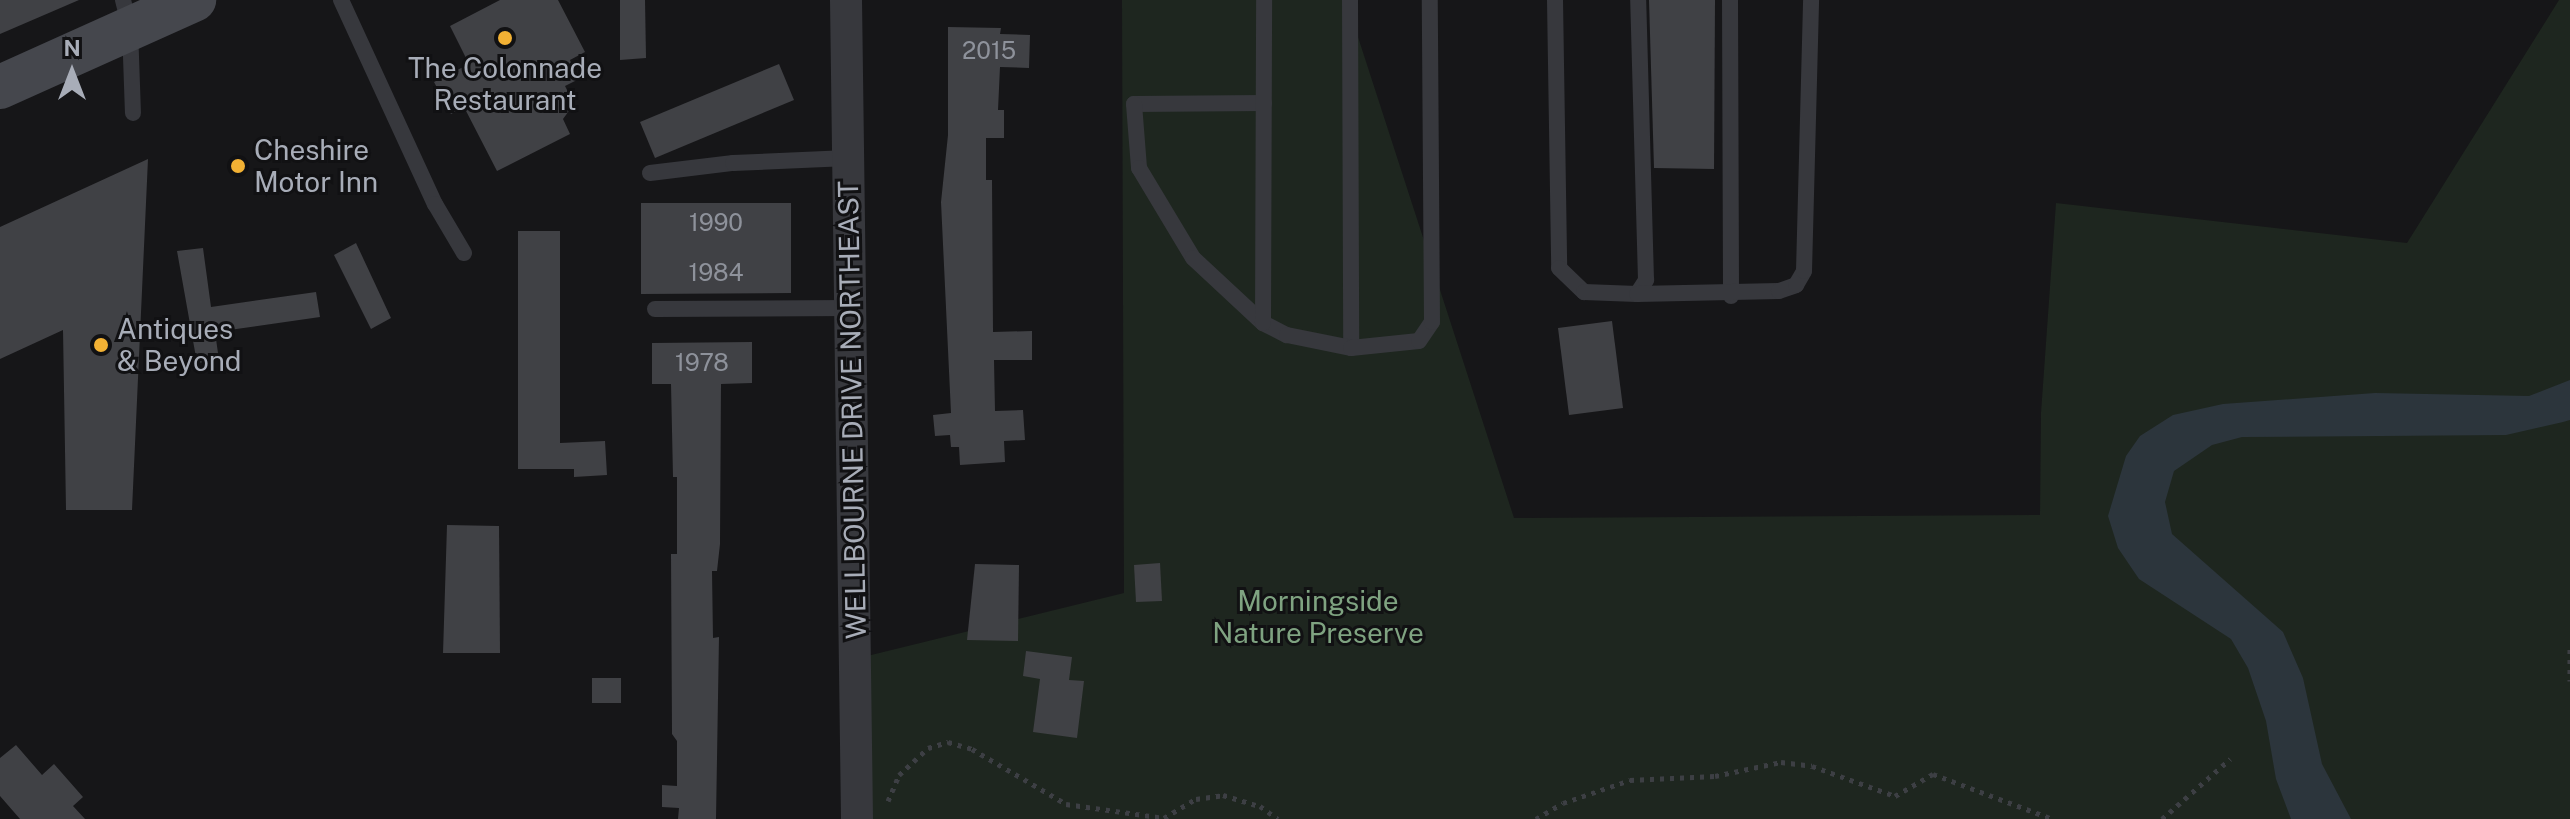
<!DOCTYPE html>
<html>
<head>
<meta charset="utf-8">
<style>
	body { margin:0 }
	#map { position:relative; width:2570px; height:819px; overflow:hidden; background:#161618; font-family:"Public Sans",sans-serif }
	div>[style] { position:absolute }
	.green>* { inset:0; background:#1e261f }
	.water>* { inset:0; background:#2c353c }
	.building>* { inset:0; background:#404145 }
	.path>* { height:5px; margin-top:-2.5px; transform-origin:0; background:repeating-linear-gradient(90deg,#3d3f44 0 4px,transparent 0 10px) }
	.service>* { height:16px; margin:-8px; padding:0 8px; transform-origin:8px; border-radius:8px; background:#37383d }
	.minor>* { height:32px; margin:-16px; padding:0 16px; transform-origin:16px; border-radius:16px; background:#37383d }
	.secondary>* { height:44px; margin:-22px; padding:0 22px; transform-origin:22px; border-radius:22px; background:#45474d }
	.dots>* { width:22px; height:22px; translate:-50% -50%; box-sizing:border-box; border:4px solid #111113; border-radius:50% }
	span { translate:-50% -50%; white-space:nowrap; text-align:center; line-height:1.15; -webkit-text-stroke:6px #111113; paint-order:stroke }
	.number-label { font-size:24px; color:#8e929b }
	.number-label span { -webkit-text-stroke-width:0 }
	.poi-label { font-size:28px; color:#a8adb8 }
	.left { translate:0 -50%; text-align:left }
	.street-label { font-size:28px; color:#a8adb8 }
	.park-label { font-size:28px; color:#7fa381 }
	.north { position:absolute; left:32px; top:32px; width:80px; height:80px; -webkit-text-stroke:6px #111113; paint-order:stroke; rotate:0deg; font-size:22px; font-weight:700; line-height:32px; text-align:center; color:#a8adb8 }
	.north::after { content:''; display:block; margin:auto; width:28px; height:36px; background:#a8adb8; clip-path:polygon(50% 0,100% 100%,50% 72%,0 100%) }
</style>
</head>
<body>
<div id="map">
	<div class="green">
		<div style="clip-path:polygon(1122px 0,1346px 0,1514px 518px,2040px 515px,2041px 413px,2056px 203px,2407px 243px,2559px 0,2570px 0,2570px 819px,860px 819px,859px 658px,1124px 593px)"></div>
	</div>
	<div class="water">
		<div style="clip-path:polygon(2570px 380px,2570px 420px,2563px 422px,2506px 435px,2242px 437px,2212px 445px,2174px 471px,2165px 502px,2172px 534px,2283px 632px,2303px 678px,2322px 764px,2351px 819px,2291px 819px,2276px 779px,2266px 721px,2248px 668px,2231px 639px,2139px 579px,2118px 548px,2108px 516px,2126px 456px,2140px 436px,2173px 415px,2223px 404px,2375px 393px,2529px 396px)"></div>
	</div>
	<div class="building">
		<div style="clip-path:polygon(0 0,79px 0,0 34px)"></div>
		<div style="clip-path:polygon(500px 0,558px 0,585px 52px,570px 60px,577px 80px,565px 86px,574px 104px,563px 119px,570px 134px,497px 171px,464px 107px,451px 114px,434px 82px,469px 64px,450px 26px)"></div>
		<div style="clip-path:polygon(620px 0,645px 0,646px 58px,620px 60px)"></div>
		<div style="clip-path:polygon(1649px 0,1715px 0,1714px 169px,1654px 168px)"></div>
		<div style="clip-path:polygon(948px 27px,1001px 28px,1000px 34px,1030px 35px,1029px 68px,1000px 67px,998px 110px,1004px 110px,1004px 138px,986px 138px,986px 180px,992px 180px,993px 332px,1032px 331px,1032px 360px,994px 360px,995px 411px,1023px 410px,1025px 440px,1004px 441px,1005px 462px,960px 465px,959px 447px,951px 447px,950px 435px,935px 436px,933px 415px,951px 413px,941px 202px,948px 135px)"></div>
		<div style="clip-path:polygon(779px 64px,794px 100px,655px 158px,640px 122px)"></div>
		<div style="clip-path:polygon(148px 159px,132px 510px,66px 510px,63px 330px,0 359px,0 227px)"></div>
		<div style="clip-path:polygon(641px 203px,791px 203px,791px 293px,641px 294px)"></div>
		<div style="clip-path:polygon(518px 231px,560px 231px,560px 443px,605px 441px,607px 475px,574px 477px,574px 469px,518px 469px)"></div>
		<div style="clip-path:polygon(356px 243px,391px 318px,371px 329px,334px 255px)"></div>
		<div style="clip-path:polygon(203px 248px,211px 307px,316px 292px,320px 317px,215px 332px,219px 360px,197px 363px,177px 251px)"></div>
		<div style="clip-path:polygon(1612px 321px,1623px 408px,1569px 415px,1558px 328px)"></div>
		<div style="clip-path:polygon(752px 342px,752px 383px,721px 384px,720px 544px,717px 571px,712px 571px,713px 638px,719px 637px,716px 819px,678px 819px,679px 808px,662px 807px,662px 785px,677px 786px,677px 741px,672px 734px,671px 554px,677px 554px,677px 477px,673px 477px,671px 384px,652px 384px,652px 343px)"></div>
		<div style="clip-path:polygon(447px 525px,499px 526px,500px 653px,443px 653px)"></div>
		<div style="clip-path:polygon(1160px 563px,1162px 601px,1136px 602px,1134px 565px)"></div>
		<div style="clip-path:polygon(975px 564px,1019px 565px,1018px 641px,967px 640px)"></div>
		<div style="clip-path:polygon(1026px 651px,1072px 657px,1069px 680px,1084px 681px,1077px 738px,1033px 732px,1040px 679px,1023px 676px)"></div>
		<div style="clip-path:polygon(592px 678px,621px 678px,621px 703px,592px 703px)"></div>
		<div style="clip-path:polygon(16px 745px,42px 775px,54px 764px,83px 797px,73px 806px,85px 819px,20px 819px,0 796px,0 758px)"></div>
	</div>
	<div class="path">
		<div style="left:2570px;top:649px;width:32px;rotate:90deg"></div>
		<div style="left:888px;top:801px;width:28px;rotate:-67deg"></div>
		<div style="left:899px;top:775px;width:40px;rotate:-43deg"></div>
		<div style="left:928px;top:748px;width:21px;rotate:-17deg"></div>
		<div style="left:948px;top:742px;width:25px;rotate:16deg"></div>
		<div style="left:972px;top:749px;width:109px;rotate:30.3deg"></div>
		<div style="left:1066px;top:804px;width:99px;rotate:8.1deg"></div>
		<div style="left:1164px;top:818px;width:37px;rotate:-31deg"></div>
		<div style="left:1196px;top:799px;width:27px;rotate:-8deg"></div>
		<div style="left:1223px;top:795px;width:39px;rotate:17deg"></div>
		<div style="left:1260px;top:806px;width:22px;rotate:36deg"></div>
		<div style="left:1536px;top:819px;width:31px;rotate:-31deg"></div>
		<div style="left:1563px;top:803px;width:71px;rotate:-18.9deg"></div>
		<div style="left:1630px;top:780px;width:85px;rotate:-2.7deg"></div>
		<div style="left:1715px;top:776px;width:67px;rotate:-12deg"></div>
		<div style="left:1781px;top:762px;width:31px;rotate:7deg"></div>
		<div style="left:1812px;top:766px;width:88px;rotate:19.9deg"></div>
		<div style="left:1895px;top:796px;width:44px;rotate:-30.1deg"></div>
		<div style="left:1933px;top:774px;width:128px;rotate:20.6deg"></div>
		<div style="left:2162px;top:819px;width:91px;rotate:-41.4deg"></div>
	</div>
	<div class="service">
		<div style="left:123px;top:0;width:29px;rotate:76deg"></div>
		<div style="left:130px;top:28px;width:85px;rotate:88deg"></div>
		<div style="left:341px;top:0;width:225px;rotate:65.3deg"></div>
		<div style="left:435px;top:204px;width:57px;rotate:59.4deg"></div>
		<div style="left:1350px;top:0;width:348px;rotate:89.8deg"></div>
		<div style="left:1555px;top:0;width:268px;rotate:89.1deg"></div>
		<div style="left:1559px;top:268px;width:35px;rotate:44deg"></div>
		<div style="left:1584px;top:292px;width:53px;rotate:2.2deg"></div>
		<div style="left:1637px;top:294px;width:17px;rotate:-57deg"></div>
		<div style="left:1646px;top:280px;width:280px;rotate:-91.6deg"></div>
		<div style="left:1730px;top:0;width:296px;rotate:89.8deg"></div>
		<div style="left:1264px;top:103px;width:130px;rotate:179.6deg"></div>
		<div style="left:1134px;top:104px;width:64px;rotate:85.5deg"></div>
		<div style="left:1139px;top:168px;width:105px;rotate:59deg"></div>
		<div style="left:1193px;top:258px;width:96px;rotate:42.9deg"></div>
		<div style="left:1263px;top:323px;width:27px;rotate:27deg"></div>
		<div style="left:1287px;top:335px;width:65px;rotate:11.5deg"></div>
		<div style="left:1351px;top:348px;width:68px;rotate:-5.9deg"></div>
		<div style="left:1419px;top:341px;width:23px;rotate:-56deg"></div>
		<div style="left:1432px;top:322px;width:322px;rotate:-90.4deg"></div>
		<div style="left:650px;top:173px;width:84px;rotate:-6.9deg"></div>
		<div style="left:733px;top:163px;width:115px;rotate:-2.5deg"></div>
		<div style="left:1637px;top:294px;width:142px;rotate:-1.2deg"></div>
		<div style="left:1779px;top:291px;width:18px;rotate:-19deg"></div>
		<div style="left:1796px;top:285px;width:16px;rotate:-60deg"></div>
		<div style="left:1804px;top:271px;width:271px;rotate:-88.5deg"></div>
		<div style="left:655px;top:309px;width:195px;rotate:-0.3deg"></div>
		<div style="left:1263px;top:323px;width:323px;rotate:-89.8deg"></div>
	</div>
	<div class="minor">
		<div style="left:846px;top:0;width:819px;rotate:89.23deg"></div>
	</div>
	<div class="secondary">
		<div style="left:0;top:87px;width:213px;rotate:-24.2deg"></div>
	</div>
	<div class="dots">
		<div style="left:505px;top:38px;background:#f2b134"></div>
		<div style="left:238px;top:166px;background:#f2b134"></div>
		<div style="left:101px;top:345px;background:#f2b134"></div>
	</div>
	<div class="number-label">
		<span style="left:989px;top:51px">2015</span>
		<span style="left:716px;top:223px">1990</span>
		<span style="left:716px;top:273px">1984</span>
		<span style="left:702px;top:363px">1978</span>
	</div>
	<div class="poi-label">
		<span style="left:505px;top:84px">The Colonnade<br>Restaurant</span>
		<span class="left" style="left:254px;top:166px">Cheshire<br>Motor Inn</span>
		<span class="left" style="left:117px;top:345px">Antiques<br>&amp; Beyond</span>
	</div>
	<div class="street-label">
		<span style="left:852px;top:410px;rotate:-91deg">WELLBOURNE DRIVE NORTHEAST</span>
	</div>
	<div class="park-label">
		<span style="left:1318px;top:617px">Morningside<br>Nature Preserve</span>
	</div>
	<div class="north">N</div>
</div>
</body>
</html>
